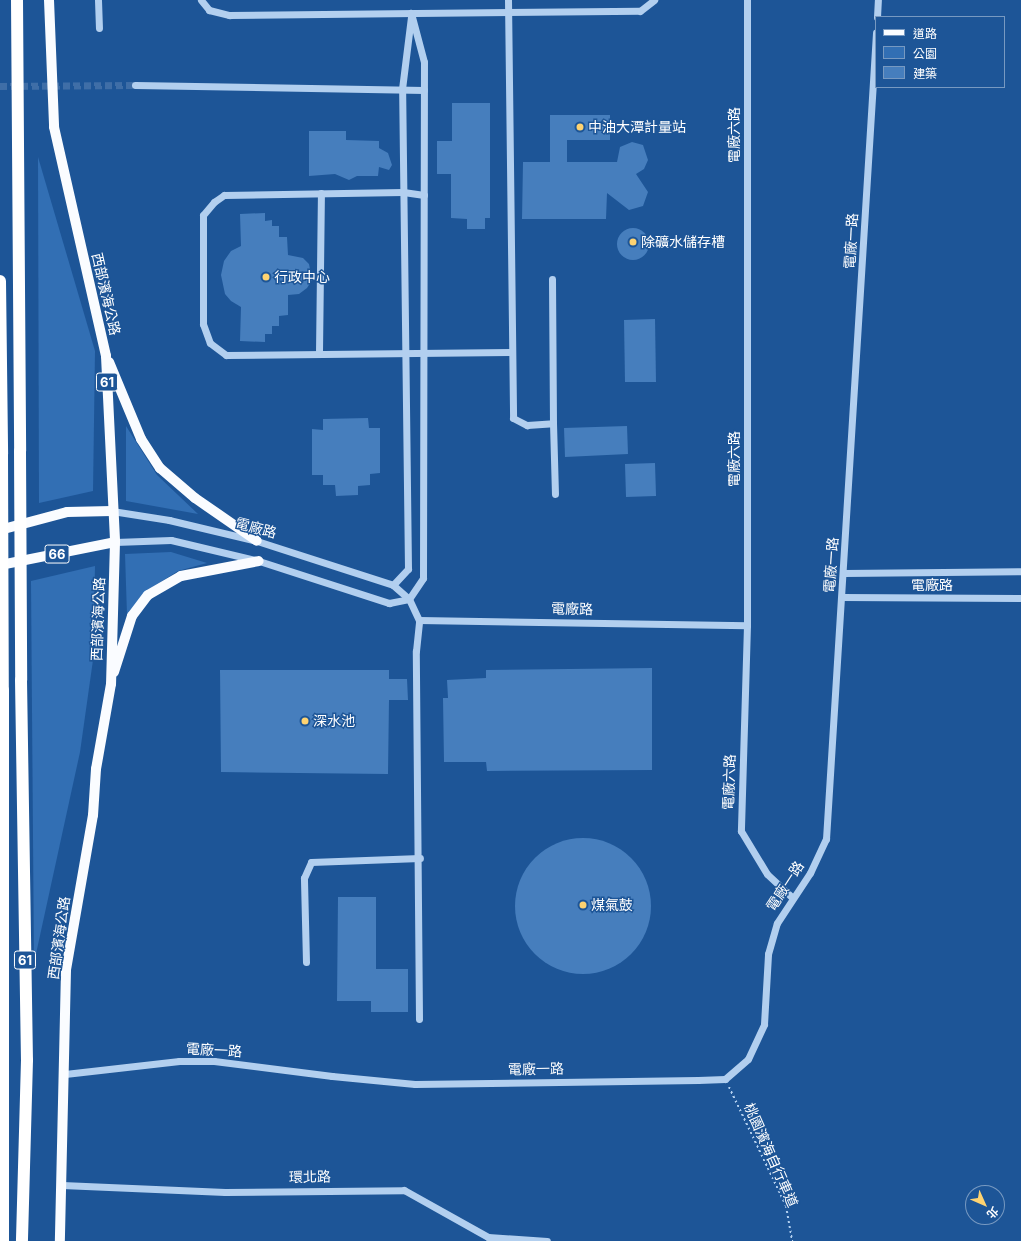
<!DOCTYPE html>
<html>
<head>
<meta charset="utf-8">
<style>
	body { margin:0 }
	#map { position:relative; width:1021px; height:1241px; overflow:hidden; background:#1d5597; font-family:Inter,"Noto Sans TC",sans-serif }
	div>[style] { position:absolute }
	.green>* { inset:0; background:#326fb4 }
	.building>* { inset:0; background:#467ebd }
	.round { border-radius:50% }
	.minor-tunnel>* { height:7px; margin-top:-3.5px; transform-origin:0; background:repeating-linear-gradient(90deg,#3f6ea7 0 7px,transparent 0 10.5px) }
	.path>* { height:2px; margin-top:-1px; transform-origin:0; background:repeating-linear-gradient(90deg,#b2cfef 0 2px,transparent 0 5px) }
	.minor>* { height:7px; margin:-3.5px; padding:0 3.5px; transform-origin:3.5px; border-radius:3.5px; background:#b2cfef }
	.major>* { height:10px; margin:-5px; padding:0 5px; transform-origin:5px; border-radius:5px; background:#fafcff }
	.highway>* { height:12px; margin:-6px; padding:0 6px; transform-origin:6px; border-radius:6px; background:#fff }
	.highway-bridge>* { height:12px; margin:-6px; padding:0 6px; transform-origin:6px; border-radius:6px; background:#fff }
	.dots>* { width:11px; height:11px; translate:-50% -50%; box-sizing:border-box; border:2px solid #1d5597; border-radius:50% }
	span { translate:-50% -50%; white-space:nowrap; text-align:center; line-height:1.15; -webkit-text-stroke:3px #1d5597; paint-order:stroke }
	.shield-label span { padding:1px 3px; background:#1d5597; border:1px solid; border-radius:3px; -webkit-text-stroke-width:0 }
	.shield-label { font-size:13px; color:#fff; font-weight:700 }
	.poi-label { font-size:14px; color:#fff }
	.left { translate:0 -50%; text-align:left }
	.street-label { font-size:14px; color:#fff }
	.legend { position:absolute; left:875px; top:16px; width:130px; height:72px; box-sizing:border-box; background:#1d5597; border:1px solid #7799c1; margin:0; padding:5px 7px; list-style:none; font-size:12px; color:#fff }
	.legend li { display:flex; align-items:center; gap:8px; height:20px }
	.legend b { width:20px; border:1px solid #7799c1 }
	.north { position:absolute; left:965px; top:1185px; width:40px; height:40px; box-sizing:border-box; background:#1d5597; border:1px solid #7799c1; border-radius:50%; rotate:135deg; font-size:11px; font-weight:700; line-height:16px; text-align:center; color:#fff }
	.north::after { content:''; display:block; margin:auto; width:14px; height:18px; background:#fed371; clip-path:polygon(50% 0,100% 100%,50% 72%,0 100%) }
</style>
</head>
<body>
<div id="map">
	<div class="green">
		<div style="clip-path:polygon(38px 157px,95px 351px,93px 491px,39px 503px)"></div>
		<div style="clip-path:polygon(126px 426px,157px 475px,198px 514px,126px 501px)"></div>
		<div style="clip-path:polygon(171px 552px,207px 563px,178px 571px,146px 591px,127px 615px,125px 554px)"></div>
		<div style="clip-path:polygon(95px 566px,93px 660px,80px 752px,34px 963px,31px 581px)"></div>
	</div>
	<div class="building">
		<div style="clip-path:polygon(452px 103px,490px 103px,490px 218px,485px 218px,485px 229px,467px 229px,467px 219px,451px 218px,451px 174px,437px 174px,437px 141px,452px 141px)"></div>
		<div style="clip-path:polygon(550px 115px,610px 115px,610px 140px,567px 140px,567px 162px,617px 162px,620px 147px,632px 142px,643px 145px,648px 160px,644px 169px,636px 174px,648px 192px,643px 206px,629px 210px,607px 193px,606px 219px,522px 219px,523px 162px,550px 162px)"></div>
		<div style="clip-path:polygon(309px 131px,346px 131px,346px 140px,379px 141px,379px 148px,388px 153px,392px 165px,389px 170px,379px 167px,378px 176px,357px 176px,349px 180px,335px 174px,309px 176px)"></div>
		<div style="clip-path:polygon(265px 213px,265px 221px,272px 220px,272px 226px,279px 226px,279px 237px,287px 237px,288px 255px,303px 258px,309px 264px,312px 280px,307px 288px,299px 294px,288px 295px,288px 315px,279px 316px,279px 326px,272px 326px,272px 334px,265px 334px,265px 342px,240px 341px,241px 307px,231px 301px,225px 294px,221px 275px,224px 261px,231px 251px,241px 246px,240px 214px)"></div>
		<div class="round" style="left:617px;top:228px;width:32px;height:32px"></div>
		<div style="clip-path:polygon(655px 319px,656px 382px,625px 382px,624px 320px)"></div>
		<div style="clip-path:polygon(368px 418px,369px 428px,380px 428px,380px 473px,370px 474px,370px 485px,358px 486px,358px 495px,336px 496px,335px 485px,323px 485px,323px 475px,312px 475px,312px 429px,323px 430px,323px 419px)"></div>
		<div style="clip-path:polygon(627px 426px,628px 454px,565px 457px,564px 428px)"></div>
		<div style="clip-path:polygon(655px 463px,656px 496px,626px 497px,625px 464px)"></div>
		<div style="clip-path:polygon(652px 668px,652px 770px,487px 771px,486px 762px,444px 762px,443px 698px,448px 698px,447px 680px,486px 678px,486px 670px)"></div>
		<div style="clip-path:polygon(220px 670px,389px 670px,389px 679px,407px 679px,408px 700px,389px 700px,388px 774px,221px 772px)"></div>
		<div class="round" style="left:515px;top:838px;width:136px;height:136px"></div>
		<div style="clip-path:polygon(338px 897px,376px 897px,376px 969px,408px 969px,408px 1012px,371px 1012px,371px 1001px,337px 1001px)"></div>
	</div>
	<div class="minor-tunnel">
		<div style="left:0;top:86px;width:135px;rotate:-0.4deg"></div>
	</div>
	<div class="path">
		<div style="left:729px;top:1087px;width:132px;rotate:64.4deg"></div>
		<div style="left:786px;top:1206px;width:36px;rotate:80deg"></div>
	</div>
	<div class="minor">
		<div style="left:98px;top:0;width:28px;rotate:88deg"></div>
		<div style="left:201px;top:0;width:13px;rotate:51deg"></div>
		<div style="left:209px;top:10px;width:21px;rotate:14deg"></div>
		<div style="left:229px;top:15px;width:411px;rotate:-0.6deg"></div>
		<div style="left:640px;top:11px;width:18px;rotate:-38deg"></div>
		<div style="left:508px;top:0;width:418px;rotate:89.3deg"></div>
		<div style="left:513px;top:418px;width:16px;rotate:27deg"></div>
		<div style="left:527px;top:425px;width:26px;rotate:-4deg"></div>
		<div style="left:553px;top:423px;width:144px;rotate:-90.4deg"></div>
		<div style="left:747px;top:0;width:625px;rotate:90deg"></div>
		<div style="left:747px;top:625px;width:206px;rotate:91.7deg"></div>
		<div style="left:741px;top:831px;width:50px;rotate:58.8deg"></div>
		<div style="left:767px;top:874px;width:35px;rotate:43deg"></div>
		<div style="left:877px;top:17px;width:17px;rotate:-87deg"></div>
		<div style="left:135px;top:85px;width:289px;rotate:1deg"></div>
		<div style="left:424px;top:195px;width:21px;rotate:-172deg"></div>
		<div style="left:403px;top:192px;width:179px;rotate:179deg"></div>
		<div style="left:224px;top:195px;width:12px;rotate:145deg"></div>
		<div style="left:214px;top:202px;width:17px;rotate:130deg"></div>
		<div style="left:203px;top:215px;width:109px;rotate:90deg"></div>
		<div style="left:203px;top:324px;width:20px;rotate:70deg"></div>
		<div style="left:210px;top:343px;width:20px;rotate:37deg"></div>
		<div style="left:226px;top:355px;width:286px;rotate:-0.6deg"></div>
		<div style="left:319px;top:352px;width:159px;rotate:-89.3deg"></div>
		<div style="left:553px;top:423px;width:71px;rotate:88.4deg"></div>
		<div style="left:112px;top:511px;width:58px;rotate:9deg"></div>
		<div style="left:169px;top:520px;width:90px;rotate:13.4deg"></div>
		<div style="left:257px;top:541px;width:143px;rotate:17.9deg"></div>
		<div style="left:393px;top:585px;width:21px;rotate:41deg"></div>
		<div style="left:409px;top:599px;width:23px;rotate:65deg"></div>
		<div style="left:115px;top:542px;width:56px;rotate:-2deg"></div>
		<div style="left:171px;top:540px;width:90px;rotate:13.4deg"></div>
		<div style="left:259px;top:561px;width:137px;rotate:17.9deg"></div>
		<div style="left:389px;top:603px;width:20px;rotate:-11deg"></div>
		<div style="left:409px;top:599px;width:25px;rotate:-56deg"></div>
		<div style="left:423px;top:578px;width:516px;rotate:-89.89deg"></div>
		<div style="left:424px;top:62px;width:51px;rotate:-104.9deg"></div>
		<div style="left:844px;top:573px;width:177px;rotate:-0.6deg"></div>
		<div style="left:393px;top:585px;width:22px;rotate:-47deg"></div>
		<div style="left:408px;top:569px;width:480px;rotate:-90.7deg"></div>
		<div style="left:402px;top:89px;width:73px;rotate:-82.9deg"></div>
		<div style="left:842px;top:597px;width:179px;rotate:0.3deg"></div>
		<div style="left:419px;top:620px;width:328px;rotate:0.9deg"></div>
		<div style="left:306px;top:962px;width:84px;rotate:-91.4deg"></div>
		<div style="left:304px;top:878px;width:17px;rotate:-66deg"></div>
		<div style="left:311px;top:862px;width:109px;rotate:-2.1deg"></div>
		<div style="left:419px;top:1019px;width:368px;rotate:-90.5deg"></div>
		<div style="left:416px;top:651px;width:31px;rotate:-84deg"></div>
		<div style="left:65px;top:1074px;width:115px;rotate:-6.5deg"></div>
		<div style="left:179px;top:1061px;width:35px"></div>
		<div style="left:214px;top:1061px;width:119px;rotate:7.2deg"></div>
		<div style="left:332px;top:1076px;width:83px;rotate:5.5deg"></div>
		<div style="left:415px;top:1084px;width:283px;rotate:-0.8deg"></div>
		<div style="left:698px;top:1080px;width:27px;rotate:-2deg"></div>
		<div style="left:725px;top:1079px;width:30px;rotate:-41deg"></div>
		<div style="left:748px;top:1059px;width:38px;rotate:-65deg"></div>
		<div style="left:764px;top:1024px;width:70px;rotate:-86.7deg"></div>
		<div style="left:768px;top:954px;width:32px;rotate:-74deg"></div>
		<div style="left:777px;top:923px;width:60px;rotate:-56.6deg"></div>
		<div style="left:810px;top:873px;width:38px;rotate:-65deg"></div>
		<div style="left:826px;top:839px;width:808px;rotate:-86.45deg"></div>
		<div style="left:62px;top:1185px;width:163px;rotate:2.5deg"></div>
		<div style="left:225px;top:1192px;width:179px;rotate:-0.6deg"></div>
		<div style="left:404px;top:1190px;width:96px;rotate:29.2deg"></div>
		<div style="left:488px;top:1237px;width:59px;rotate:3.9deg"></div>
	</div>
	<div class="major">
		<div style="left:49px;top:0;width:127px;rotate:87.7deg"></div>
		<div style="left:54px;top:127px;width:235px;rotate:77.2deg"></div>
		<div style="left:106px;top:356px;width:186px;rotate:87.2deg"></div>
		<div style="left:115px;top:542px;width:142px;rotate:91.6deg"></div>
		<div style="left:111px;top:684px;width:86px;rotate:100deg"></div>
		<div style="left:96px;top:769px;width:46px;rotate:93.7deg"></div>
		<div style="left:93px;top:815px;width:157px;rotate:99.9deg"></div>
		<div style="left:66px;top:970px;width:271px;rotate:91.3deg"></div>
		<div style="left:109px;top:362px;width:83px;rotate:67.4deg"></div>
		<div style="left:141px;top:439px;width:35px;rotate:57deg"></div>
		<div style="left:160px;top:468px;width:46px;rotate:40.6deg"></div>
		<div style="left:195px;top:498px;width:75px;rotate:34.7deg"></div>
		<div style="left:0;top:530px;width:69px;rotate:-15deg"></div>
		<div style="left:67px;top:512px;width:45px;rotate:-1.3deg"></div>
		<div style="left:0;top:565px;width:117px;rotate:-11.3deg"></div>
		<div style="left:114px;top:672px;width:59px;rotate:-72.2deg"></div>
		<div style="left:132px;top:616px;width:26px;rotate:-53deg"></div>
		<div style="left:148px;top:595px;width:38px;rotate:-30deg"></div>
		<div style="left:181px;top:576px;width:79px;rotate:-10.9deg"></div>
	</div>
	<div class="highway">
		<div style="left:17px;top:0;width:451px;rotate:89.6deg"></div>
		<div style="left:0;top:281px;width:173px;rotate:89.3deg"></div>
		<div style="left:21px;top:680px;width:380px;rotate:89.1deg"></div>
		<div style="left:27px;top:1060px;width:181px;rotate:91.6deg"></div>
		<div style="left:3px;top:690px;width:551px;rotate:90deg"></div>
	</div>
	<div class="highway-bridge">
		<div style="left:20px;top:451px;width:229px;rotate:89.7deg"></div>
		<div style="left:2px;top:454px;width:236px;rotate:89.8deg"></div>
	</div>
	<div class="dots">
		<div style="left:580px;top:127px;background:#fed371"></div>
		<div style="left:633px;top:242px;background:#fed371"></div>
		<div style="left:266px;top:277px;background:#fed371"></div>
		<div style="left:305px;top:721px;background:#fed371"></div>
		<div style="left:583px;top:905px;background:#fed371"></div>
	</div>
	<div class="shield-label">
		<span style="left:107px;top:382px">61</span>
		<span style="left:57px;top:554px">66</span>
		<span style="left:25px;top:960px">61</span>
	</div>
	<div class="poi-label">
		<span class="left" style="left:588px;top:127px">中油大潭計量站</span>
		<span class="left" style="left:641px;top:242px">除礦水儲存槽</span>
		<span class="left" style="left:274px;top:277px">行政中心</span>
		<span class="left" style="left:313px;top:721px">深水池</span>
		<span class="left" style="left:591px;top:905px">煤氣鼓</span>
	</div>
	<div class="street-label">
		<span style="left:734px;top:135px;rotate:-90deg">電廠六路</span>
		<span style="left:851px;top:241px;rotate:-87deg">電廠一路</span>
		<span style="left:106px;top:294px;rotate:77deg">西部濱海公路</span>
		<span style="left:734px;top:459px;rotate:-90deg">電廠六路</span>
		<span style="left:256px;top:528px;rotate:15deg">電廠路</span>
		<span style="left:831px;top:565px;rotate:-86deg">電廠一路</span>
		<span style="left:932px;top:585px">電廠路</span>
		<span style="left:572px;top:609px;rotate:1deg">電廠路</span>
		<span style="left:98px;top:619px;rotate:-88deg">西部濱海公路</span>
		<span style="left:729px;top:782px;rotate:-88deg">電廠六路</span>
		<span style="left:785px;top:886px;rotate:-57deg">電廠一路</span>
		<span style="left:59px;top:938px;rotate:-82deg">西部濱海公路</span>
		<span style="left:214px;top:1050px;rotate:3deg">電廠一路</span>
		<span style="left:536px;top:1069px;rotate:-1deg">電廠一路</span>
		<span style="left:771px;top:1155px;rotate:66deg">桃園濱海自行車道</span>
		<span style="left:310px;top:1177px;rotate:-1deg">環北路</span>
	</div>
	<ul class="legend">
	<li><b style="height:5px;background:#fafcff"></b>道路</li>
	<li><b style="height:11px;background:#326fb4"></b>公園</li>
	<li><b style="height:11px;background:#467ebd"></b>建築</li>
	</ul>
	<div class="north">北</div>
</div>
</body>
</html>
